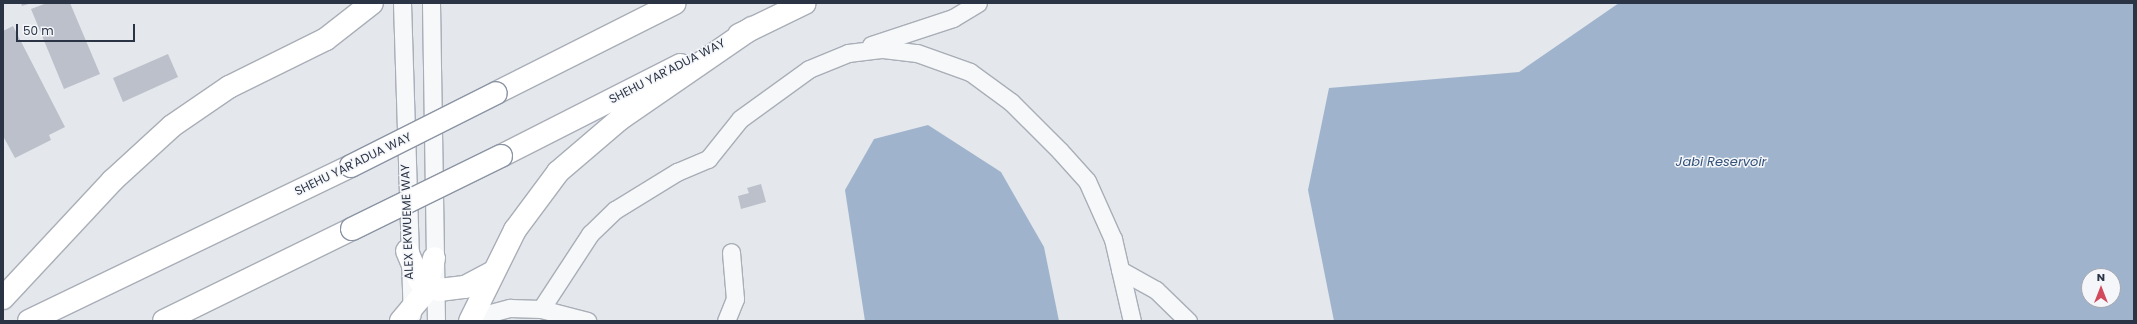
<!DOCTYPE html>
<html>
<head>
<meta charset="utf-8">
<style>
	body { margin:0 }
	#map { position:relative; width:2137px; height:324px; overflow:hidden; background:#e4e7ec; font-family:Poppins,sans-serif }
	div>[style] { position:absolute }
	.water>* { inset:0; background:#9fb4cc }
	.building>* { inset:0; background:#bbc0ca }
	.roads { filter:drop-shadow(1px 0 #a9aeb7) drop-shadow(-1px 0 #a9aeb7) drop-shadow(0 1px #a9aeb7) drop-shadow(0 -1px #a9aeb7) }
	.minor>* { height:17px; margin:-8.5px; padding:0 8.5px; transform-origin:8.5px; border-radius:8.5px; background:#f7f8fa }
	.highway>* { height:22px; margin:-11px; padding:0 11px; transform-origin:11px; border-radius:11px; background:#fff }
	.bridges { filter:drop-shadow(1px 0 #8b94a3) drop-shadow(-1px 0 #8b94a3) drop-shadow(0 1px #8b94a3) drop-shadow(0 -1px #8b94a3) }
	.highway-bridge>* { height:22px; margin:-11px; padding:0 11px; transform-origin:11px; border-radius:11px; background:#fff }
	span { translate:-50% -50%; white-space:nowrap; text-align:center; line-height:1.15; -webkit-text-stroke:3px #f4f6f9; paint-order:stroke }
	.street-label { font-size:12px; color:#2b3445 }
	.water-label { font-size:13px; color:#34527a; font-style:italic }
	.frame { position:absolute; inset:0; border:4px solid #2b3445; pointer-events:none }
	.north { position:absolute; left:2081px; top:268px; width:40px; height:40px; box-sizing:border-box; background:#f4f6f9; border:1px solid #a4a8b1; border-radius:50%; rotate:0deg; font-size:11px; font-weight:700; line-height:16px; text-align:center; color:#2b3445 }
	.north::after { content:''; display:block; margin:auto; width:14px; height:18px; background:#d1495b; clip-path:polygon(50% 0,100% 100%,50% 72%,0 100%) }
	.scale { position:absolute; left:16px; top:24px; width:119px; height:18px; box-sizing:border-box; border:2px solid #2b3445; border-top:0; padding-left:5px; font-size:12px; line-height:14px; white-space:nowrap; color:#2b3445; -webkit-text-stroke:3px #f4f6f9; paint-order:stroke }
</style>
</head>
<body>
<div id="map">
	<div class="water">
		<div style="clip-path:polygon(evenodd,1619px 3px,2134px 3px,2134px 321px,1334px 321px,1308px 190px,1329px 88px,1519px 72px,1619px 3px,2089px 276px,2113px 276px,2113px 300px,2089px 300px,2089px 276px)"></div>
		<div style="clip-path:polygon(928px 125px,1001px 172px,1044px 247px,1059px 321px,865px 321px,845px 190px,874px 139px)"></div>
	</div>
	<div class="building">
		<div style="clip-path:polygon(21px 3px,32px 3px,22px 6px)"></div>
		<div style="clip-path:polygon(47px 3px,70px 3px,100px 74px,64px 89px,31px 9px)"></div>
		<div style="clip-path:polygon(13px 26px,65px 127px,49px 135px,51px 140px,15px 158px,3px 136px,3px 31px)"></div>
		<div style="clip-path:polygon(168px 54px,178px 77px,123px 102px,113px 78px)"></div>
		<div style="clip-path:polygon(761px 184px,766px 202px,741px 209px,738px 196px,749px 193px,747px 188px)"></div>
	</div>
	<div class="roads">
		<div class="minor">
			<div style="left:402px;top:3px;width:312px;rotate:88.2deg"></div>
			<div style="left:431px;top:3px;width:318px;rotate:89.1deg"></div>
			<div style="left:871px;top:45px;width:86px;rotate:-18.2deg"></div>
			<div style="left:953px;top:18px;width:29px;rotate:-31deg"></div>
			<div style="left:1120px;top:270px;width:41px;rotate:29.1deg"></div>
			<div style="left:1156px;top:290px;width:45px;rotate:44.1deg"></div>
			<div style="left:475px;top:309px;width:13px;rotate:23deg"></div>
			<div style="left:487px;top:314px;width:24px;rotate:-15deg"></div>
			<div style="left:510px;top:308px;width:31px;rotate:2deg"></div>
			<div style="left:541px;top:309px;width:48px;rotate:14.6deg"></div>
			<div style="left:541px;top:309px;width:90px;rotate:-56.8deg"></div>
			<div style="left:590px;top:234px;width:35px;rotate:-44deg"></div>
			<div style="left:615px;top:210px;width:73px;rotate:-31.5deg"></div>
			<div style="left:677px;top:172px;width:34px;rotate:-23deg"></div>
			<div style="left:708px;top:159px;width:51px;rotate:-51.3deg"></div>
			<div style="left:740px;top:119px;width:85px;rotate:-35.9deg"></div>
			<div style="left:809px;top:69px;width:42px;rotate:-22.3deg"></div>
			<div style="left:848px;top:53px;width:35px;rotate:-7deg"></div>
			<div style="left:883px;top:49px;width:34px;rotate:7deg"></div>
			<div style="left:917px;top:53px;width:56px;rotate:19.7deg"></div>
			<div style="left:970px;top:72px;width:51px;rotate:36.2deg"></div>
			<div style="left:1011px;top:102px;width:69px;rotate:45deg"></div>
			<div style="left:1060px;top:151px;width:40px;rotate:48deg"></div>
			<div style="left:1087px;top:181px;width:64px;rotate:65.9deg"></div>
			<div style="left:1113px;top:239px;width:84px;rotate:77deg"></div>
			<div style="left:726px;top:321px;width:24px;rotate:-68deg"></div>
			<div style="left:735px;top:299px;width:47px;rotate:-94.9deg"></div>
		</div>
		<div class="highway">
			<div style="left:739px;top:35px;width:73px;rotate:-25.9deg"></div>
			<div style="left:496px;top:93px;width:200px;rotate:-26.7deg"></div>
			<div style="left:501px;top:156px;width:201px;rotate:-26.9deg"></div>
			<div style="left:407px;top:251px;width:33px;rotate:67deg"></div>
			<div style="left:420px;top:281px;width:21px;rotate:25deg"></div>
			<div style="left:439px;top:290px;width:26px;rotate:-7deg"></div>
			<div style="left:465px;top:287px;width:30px;rotate:-28deg"></div>
			<div style="left:3px;top:298px;width:160px;rotate:-47deg"></div>
			<div style="left:112px;top:181px;width:81px;rotate:-42.5deg"></div>
			<div style="left:172px;top:126px;width:69px;rotate:-34.4deg"></div>
			<div style="left:229px;top:87px;width:108px;rotate:-26.3deg"></div>
			<div style="left:326px;top:39px;width:58px;rotate:-38deg"></div>
			<div style="left:29px;top:321px;width:357px;rotate:-25.7deg"></div>
			<div style="left:164px;top:321px;width:209px;rotate:-26.1deg"></div>
			<div style="left:401px;top:321px;width:38px;rotate:-50deg"></div>
			<div style="left:425px;top:292px;width:35px;rotate:-75deg"></div>
			<div style="left:470px;top:321px;width:102px;rotate:-63.7deg"></div>
			<div style="left:515px;top:230px;width:72px;rotate:-53.4deg"></div>
			<div style="left:558px;top:172px;width:82px;rotate:-40.5deg"></div>
			<div style="left:620px;top:119px;width:160px;rotate:-34.6deg"></div>
		</div>
	</div>
	<div class="bridges">
		<div class="highway-bridge">
			<div style="left:351px;top:166px;width:162px;rotate:-26.7deg"></div>
			<div style="left:352px;top:229px;width:166px;rotate:-26.1deg"></div>
		</div>
	</div>
	<div class="street-label">
		<span style="left:667px;top:71px;rotate:-27deg">SHEHU YAR'ADUA WAY</span>
		<span style="left:353px;top:164px;rotate:-26deg">SHEHU YAR'ADUA WAY</span>
		<span style="left:407px;top:222px;rotate:-92deg">ALEX EKWUEME WAY</span>
	</div>
	<div class="water-label">
		<span style="left:1721px;top:162px">Jabi Reservoir</span>
	</div>
	<div class="frame"></div>
	<div class="north">N</div>
	<div class="scale">50 m</div>
</div>
</body>
</html>
